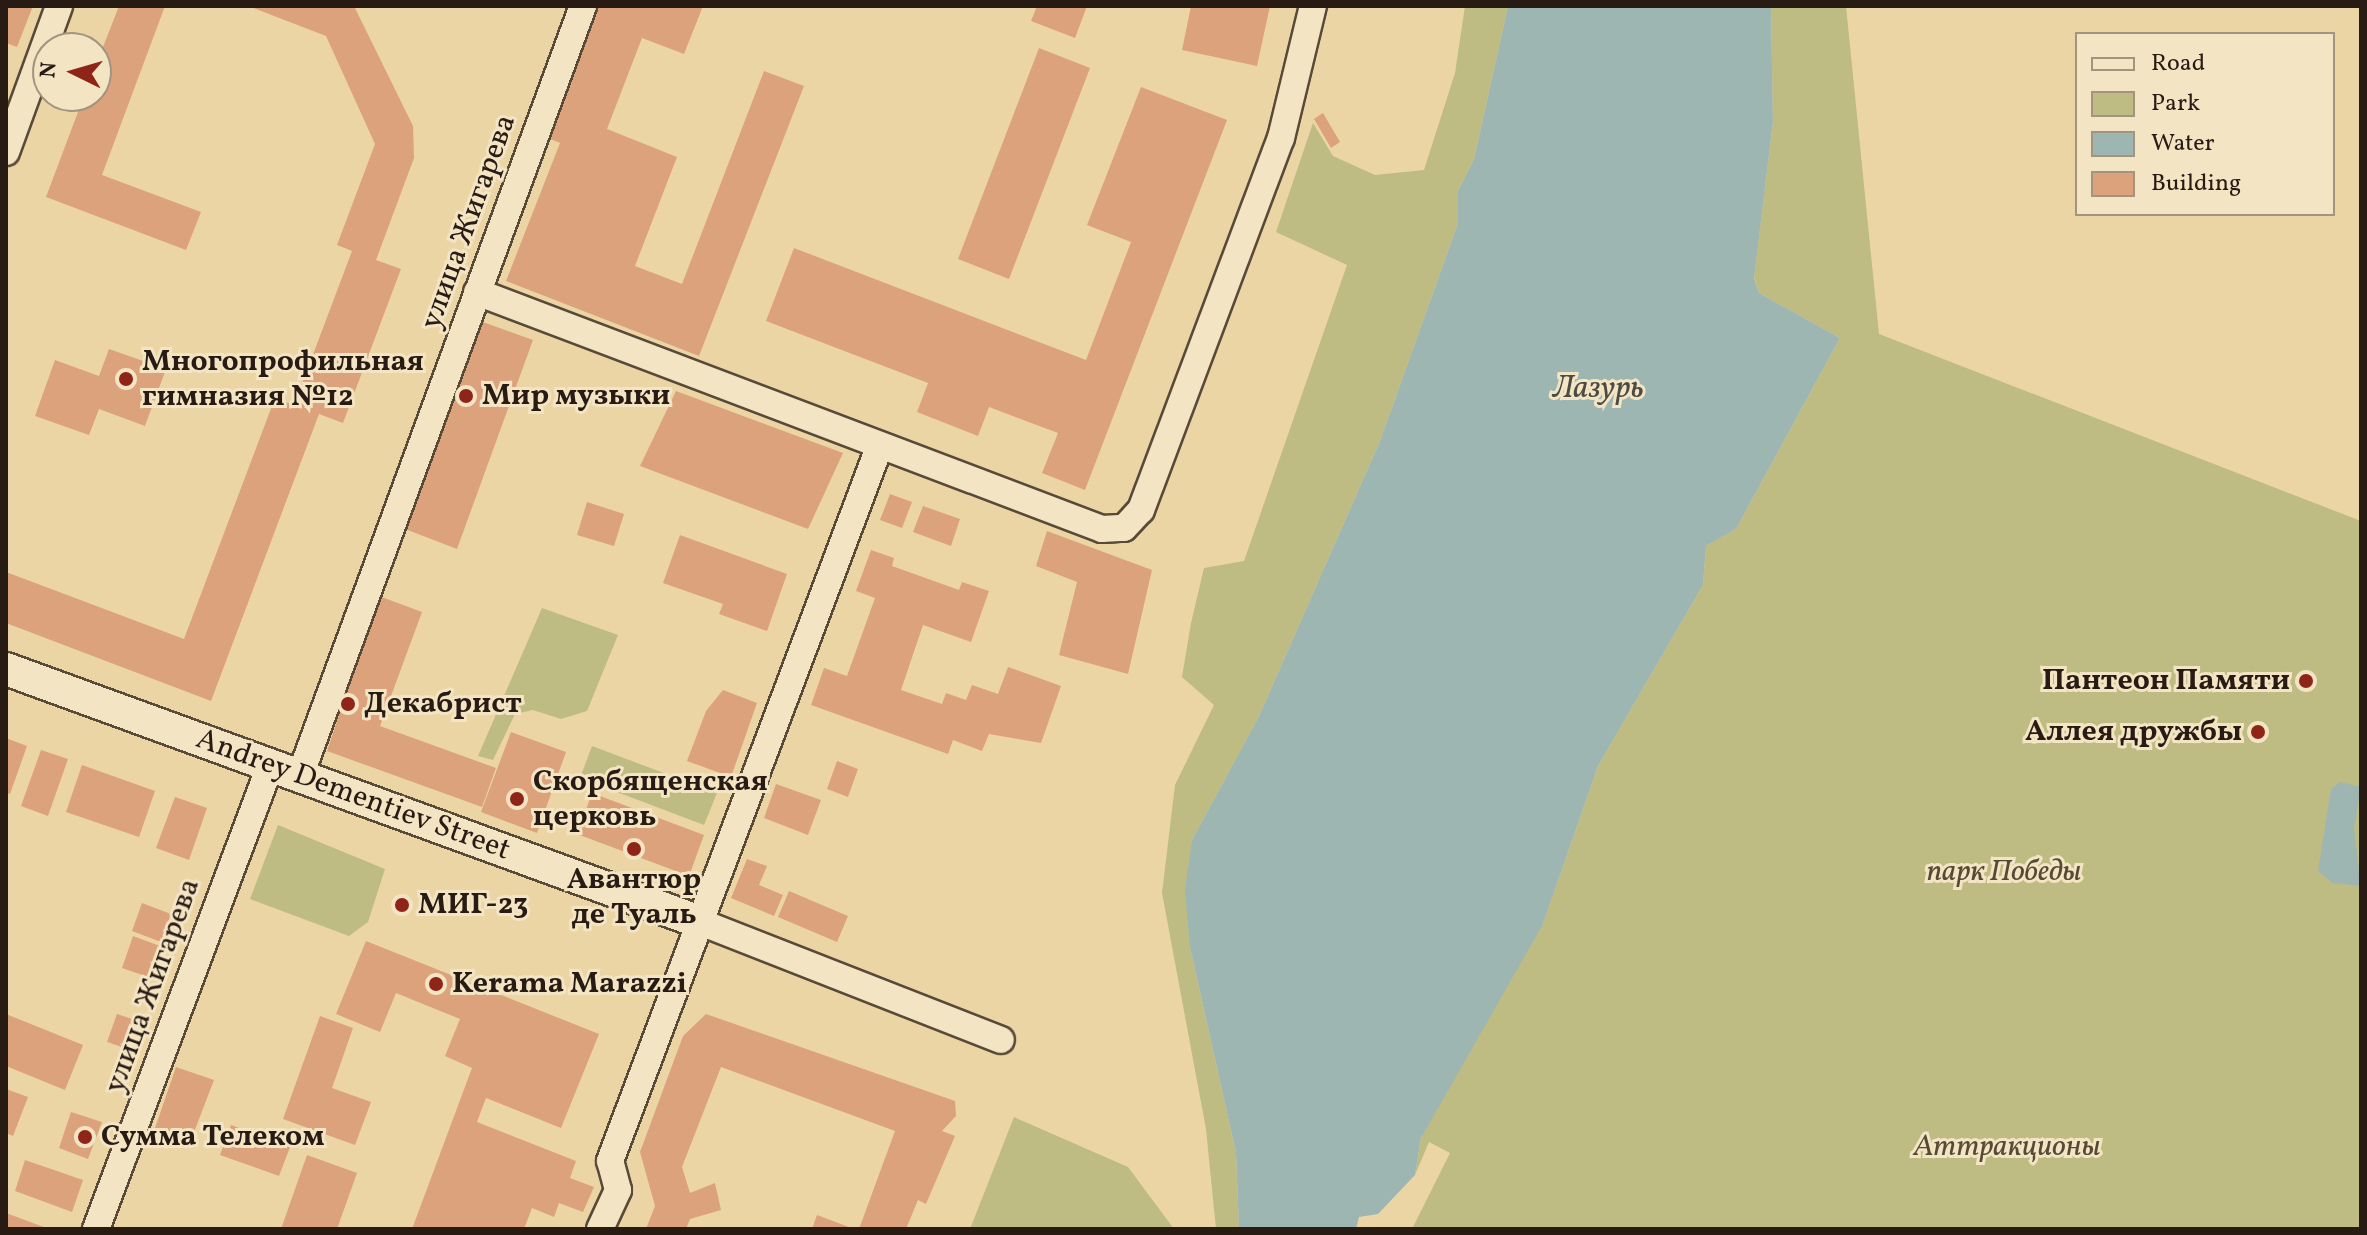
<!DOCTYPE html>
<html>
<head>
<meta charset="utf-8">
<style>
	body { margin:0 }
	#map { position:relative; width:2367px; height:1235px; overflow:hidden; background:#ecd5a5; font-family:Vollkorn,serif }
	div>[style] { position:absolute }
	.green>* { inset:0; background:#bebc82 }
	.water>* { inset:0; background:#9db6b2 }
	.building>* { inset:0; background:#dca27c }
	.roads { filter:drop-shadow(2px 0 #594a38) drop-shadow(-2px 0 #594a38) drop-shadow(0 2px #594a38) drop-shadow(0 -2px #594a38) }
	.minor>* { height:26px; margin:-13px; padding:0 13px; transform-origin:13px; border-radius:13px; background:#f3e4c4 }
	.tertiary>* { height:32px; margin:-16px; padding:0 16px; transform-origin:16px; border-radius:16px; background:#f3e4c4 }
	.dots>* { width:22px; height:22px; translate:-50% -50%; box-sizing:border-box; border:4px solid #f3e4c4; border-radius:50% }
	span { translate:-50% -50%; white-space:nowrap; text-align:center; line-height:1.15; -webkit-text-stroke:6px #f3e4c4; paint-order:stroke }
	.street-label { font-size:30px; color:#281b14 }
	.poi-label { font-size:30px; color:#281b14; font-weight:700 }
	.left { translate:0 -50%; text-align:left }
	.right { translate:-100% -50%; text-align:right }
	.park-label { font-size:30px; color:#554b35; font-style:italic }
	.water-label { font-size:32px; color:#4b4a43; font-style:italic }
	.frame { position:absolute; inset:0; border:8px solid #281b14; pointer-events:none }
	.legend { position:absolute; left:2075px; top:32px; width:260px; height:184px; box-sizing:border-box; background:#f3e4c4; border:2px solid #a2947e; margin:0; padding:10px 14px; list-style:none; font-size:24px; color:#281b14 }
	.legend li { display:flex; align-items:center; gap:16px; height:40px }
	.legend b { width:40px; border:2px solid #a2947e }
	.north { position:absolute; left:32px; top:32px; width:80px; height:80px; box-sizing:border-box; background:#f3e4c4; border:2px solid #a2947e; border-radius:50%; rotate:275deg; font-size:22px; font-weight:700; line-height:32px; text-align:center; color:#281b14 }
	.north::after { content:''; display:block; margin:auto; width:28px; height:36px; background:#8f2418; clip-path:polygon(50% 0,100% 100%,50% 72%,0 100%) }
</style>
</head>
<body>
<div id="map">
	<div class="green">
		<div style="clip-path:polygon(1465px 6px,1508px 6px,1474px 159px,1458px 191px,1458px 223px,1380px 441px,1259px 716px,1192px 840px,1190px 947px,1236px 1153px,1239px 1229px,1216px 1229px,1206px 1129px,1162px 893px,1175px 785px,1214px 705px,1182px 677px,1191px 623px,1204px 568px,1244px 561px,1347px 265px,1276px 232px,1313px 123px,1333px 156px,1375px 175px,1424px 170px,1455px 73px)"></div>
		<div style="clip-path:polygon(1771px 6px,1846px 6px,1879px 334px,2361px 521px,2361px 1229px,1412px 1229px,1450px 1153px,1429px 1142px,1415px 1175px,1421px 1138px,1533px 925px,1543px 924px,1598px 766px,1703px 585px,1706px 546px,1736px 529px,1840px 338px,1759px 293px,1754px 277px,1773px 122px)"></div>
		<div style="clip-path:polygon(542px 608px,618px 635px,587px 711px,561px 719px,533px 710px,515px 714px,493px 760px,478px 756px)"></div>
		<div style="clip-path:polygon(592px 746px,717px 793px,704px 825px,580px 778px)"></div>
		<div style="clip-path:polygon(278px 825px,385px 869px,368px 922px,349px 936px,250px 899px)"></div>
		<div style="clip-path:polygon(1014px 1117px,1128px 1167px,1174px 1229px,970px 1229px)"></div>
	</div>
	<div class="water">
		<div style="clip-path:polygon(1508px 6px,1771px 6px,1773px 122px,1754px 278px,1759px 293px,1840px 338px,1736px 529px,1706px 546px,1703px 585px,1598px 766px,1543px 924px,1421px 1138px,1415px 1175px,1378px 1214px,1359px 1217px,1356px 1229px,1239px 1229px,1236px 1153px,1190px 947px,1185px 890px,1192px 840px,1259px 716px,1380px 441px,1458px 223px,1458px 191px,1474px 159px)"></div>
		<div style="clip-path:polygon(2340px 782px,2361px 787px,2354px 829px,2361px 886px,2333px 883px,2318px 871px,2331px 789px)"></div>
	</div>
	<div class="building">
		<div style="clip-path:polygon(6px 6px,33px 6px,17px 47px,6px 43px)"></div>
		<div style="clip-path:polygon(119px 6px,165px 6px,102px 175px,201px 212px,186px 250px,46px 197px,84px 96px,96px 96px,96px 65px)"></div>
		<div style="clip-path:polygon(248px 6px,354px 6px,413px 126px,414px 158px,376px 260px,401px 269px,343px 423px,319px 414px,211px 701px,6px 623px,6px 572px,184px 639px,275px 398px,294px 405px,352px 251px,337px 245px,375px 144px,326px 36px)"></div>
		<div style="clip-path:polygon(593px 6px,703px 6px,684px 54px,642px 38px,607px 129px,677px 157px,635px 266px,682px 284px,764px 71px,804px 86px,699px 356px,506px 281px,560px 143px,543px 136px)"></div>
		<div style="clip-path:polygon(1037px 6px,1087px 6px,1075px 38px,1031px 21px)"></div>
		<div style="clip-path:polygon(1191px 6px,1270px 6px,1257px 66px,1182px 50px)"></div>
		<div style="clip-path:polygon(1039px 48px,1090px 68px,1009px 279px,958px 259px)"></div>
		<div style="clip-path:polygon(1141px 87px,1227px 120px,1085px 490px,1042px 473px,1058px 433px,989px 407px,978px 436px,917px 412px,928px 383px,766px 321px,794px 248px,1086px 360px,1131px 242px,1087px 225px)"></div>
		<div style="clip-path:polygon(1323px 113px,1340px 142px,1331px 148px,1314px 119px)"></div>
		<div style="clip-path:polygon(480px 321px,533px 340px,457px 549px,405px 529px)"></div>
		<div style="clip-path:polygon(109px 349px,166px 369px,145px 426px,99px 409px,89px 435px,35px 416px,55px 360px,99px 376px)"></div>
		<div style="clip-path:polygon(676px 391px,843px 453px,808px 529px,640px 466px)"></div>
		<div style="clip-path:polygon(890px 494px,912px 502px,902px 528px,880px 520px)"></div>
		<div style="clip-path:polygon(587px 502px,624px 514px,614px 546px,577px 535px)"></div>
		<div style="clip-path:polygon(923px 506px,960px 519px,951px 546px,913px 532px)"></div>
		<div style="clip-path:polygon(1047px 531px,1152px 570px,1128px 674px,1059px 655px,1077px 582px,1036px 566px)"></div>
		<div style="clip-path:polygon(680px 535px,787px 574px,767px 631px,719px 614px,723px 604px,663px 583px)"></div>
		<div style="clip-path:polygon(871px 550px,894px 558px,892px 566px,959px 590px,962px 582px,989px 591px,971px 642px,923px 625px,901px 690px,942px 704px,946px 693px,966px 700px,972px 685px,998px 694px,1008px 667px,1061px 686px,1041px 743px,989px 734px,982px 751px,953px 740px,948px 754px,811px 705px,824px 668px,847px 676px,875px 598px,856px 591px)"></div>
		<div style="clip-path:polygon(379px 596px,422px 612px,380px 726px,496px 768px,482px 807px,327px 751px)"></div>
		<div style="clip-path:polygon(723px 690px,757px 703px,731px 777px,687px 761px,706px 711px)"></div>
		<div style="clip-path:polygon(511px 732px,566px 752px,537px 833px,481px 812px)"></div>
		<div style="clip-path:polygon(6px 738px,27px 746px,10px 794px,6px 793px)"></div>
		<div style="clip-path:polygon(41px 750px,68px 759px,48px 816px,21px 806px)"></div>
		<div style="clip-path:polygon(837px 761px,858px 769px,848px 797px,827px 789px)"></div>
		<div style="clip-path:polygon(82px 765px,155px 791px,139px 837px,66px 812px)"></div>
		<div style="clip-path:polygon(776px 784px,821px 800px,808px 835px,764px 818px)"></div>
		<div style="clip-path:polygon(592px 793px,704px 835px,689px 876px,577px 834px)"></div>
		<div style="clip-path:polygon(175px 797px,207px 808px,189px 860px,156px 848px)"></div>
		<div style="clip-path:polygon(747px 859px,767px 866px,759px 885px,783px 895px,774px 916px,731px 898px)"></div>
		<div style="clip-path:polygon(789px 891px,848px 916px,837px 942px,778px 917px)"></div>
		<div style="clip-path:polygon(142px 903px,171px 914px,161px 942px,132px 931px)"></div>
		<div style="clip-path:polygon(133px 936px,160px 946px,148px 977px,122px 968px)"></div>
		<div style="clip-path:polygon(366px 941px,599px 1034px,561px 1128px,486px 1098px,477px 1122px,576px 1161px,570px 1178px,594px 1187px,583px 1212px,559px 1203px,554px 1217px,532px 1208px,524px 1229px,412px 1229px,472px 1068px,445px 1056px,460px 1019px,396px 993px,380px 1032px,336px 1014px)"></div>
		<div style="clip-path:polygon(6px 1014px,83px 1045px,65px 1090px,6px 1066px)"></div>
		<div style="clip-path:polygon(117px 1014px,135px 1020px,125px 1048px,107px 1042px)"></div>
		<div style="clip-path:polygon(706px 1014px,955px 1101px,956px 1116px,942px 1131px,955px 1136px,926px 1204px,918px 1200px,906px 1229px,859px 1229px,895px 1131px,721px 1067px,682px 1167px,690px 1193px,715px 1183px,721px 1210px,690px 1219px,686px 1229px,646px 1229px,655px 1206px,640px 1152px,683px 1036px)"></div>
		<div style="clip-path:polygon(320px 1016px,353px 1028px,332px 1088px,371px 1102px,355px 1145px,283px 1119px)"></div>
		<div style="clip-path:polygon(176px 1067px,214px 1080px,191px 1140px,155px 1128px)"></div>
		<div style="clip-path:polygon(6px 1089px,28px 1097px,13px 1136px,6px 1133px)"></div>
		<div style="clip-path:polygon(71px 1112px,102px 1122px,88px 1159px,59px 1148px)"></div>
		<div style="clip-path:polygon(231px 1125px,290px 1147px,279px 1176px,220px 1155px)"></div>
		<div style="clip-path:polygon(307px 1155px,357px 1173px,337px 1229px,281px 1229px)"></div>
		<div style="clip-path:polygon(25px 1160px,83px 1180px,72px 1212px,15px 1191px)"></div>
		<div style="clip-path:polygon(6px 1213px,49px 1229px,6px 1229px)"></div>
		<div style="clip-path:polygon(817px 1215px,854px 1229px,812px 1229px)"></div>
	</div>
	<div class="roads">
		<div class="minor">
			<div style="left:6px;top:152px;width:155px;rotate:-70deg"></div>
			<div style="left:477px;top:292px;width:668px;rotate:20.77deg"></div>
			<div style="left:1102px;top:529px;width:22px;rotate:-3deg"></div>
			<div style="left:1124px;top:528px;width:25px;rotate:-47deg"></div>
			<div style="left:1141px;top:510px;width:397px;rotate:-69.4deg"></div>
			<div style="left:1281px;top:138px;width:136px;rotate:-76.4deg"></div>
			<div style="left:300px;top:776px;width:820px;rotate:-69.82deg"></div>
			<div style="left:700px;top:922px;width:323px;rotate:21.4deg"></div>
			<div style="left:96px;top:1229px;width:496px;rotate:-69.4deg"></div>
			<div style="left:600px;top:1229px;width:43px;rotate:-65.2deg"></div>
			<div style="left:618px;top:1190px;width:30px;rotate:-105deg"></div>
			<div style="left:610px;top:1161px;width:765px;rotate:-69.34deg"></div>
		</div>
		<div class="tertiary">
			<div style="left:6px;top:669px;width:739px;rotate:20.03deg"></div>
		</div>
	</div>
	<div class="dots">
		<div style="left:126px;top:379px;background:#8f2418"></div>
		<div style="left:466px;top:396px;background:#8f2418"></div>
		<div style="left:2306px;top:681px;background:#8f2418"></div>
		<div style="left:348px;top:704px;background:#8f2418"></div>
		<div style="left:2258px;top:732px;background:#8f2418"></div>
		<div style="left:517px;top:799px;background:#8f2418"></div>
		<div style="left:634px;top:849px;background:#8f2418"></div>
		<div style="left:402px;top:905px;background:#8f2418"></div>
		<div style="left:436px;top:984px;background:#8f2418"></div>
		<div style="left:85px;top:1137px;background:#8f2418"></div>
	</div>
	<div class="street-label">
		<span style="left:469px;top:222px;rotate:-70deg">улица Жигарева</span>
		<span style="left:353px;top:795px;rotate:20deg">Andrey Dementiev Street</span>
		<span style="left:153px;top:986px;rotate:-70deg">улица Жигарева</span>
	</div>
	<div class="poi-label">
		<span class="left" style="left:142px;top:379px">Многопрофильная<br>гимназия №12</span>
		<span class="left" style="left:482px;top:396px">Мир музыки</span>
		<span class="right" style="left:2290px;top:681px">Пантеон Памяти</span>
		<span class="left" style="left:364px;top:704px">Декабрист</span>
		<span class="right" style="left:2242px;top:732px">Аллея дружбы</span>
		<span class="left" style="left:533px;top:799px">Скорбященская<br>церковь</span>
		<span style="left:634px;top:897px">Авантюр<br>де Туаль</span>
		<span class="left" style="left:418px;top:905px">МИГ-23</span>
		<span class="left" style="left:452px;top:984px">Kerama Marazzi</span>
		<span class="left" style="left:101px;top:1137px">Сумма Телеком</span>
	</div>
	<div class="park-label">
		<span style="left:2004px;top:872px">парк Победы</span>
		<span style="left:2007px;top:1147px">Аттракционы</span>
	</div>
	<div class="water-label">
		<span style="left:1598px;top:389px">Лазурь</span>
	</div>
	<div class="frame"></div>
	<ul class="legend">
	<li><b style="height:10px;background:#f3e4c4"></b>Road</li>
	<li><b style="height:22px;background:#bebc82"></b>Park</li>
	<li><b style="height:22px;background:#9db6b2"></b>Water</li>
	<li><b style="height:22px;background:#dca27c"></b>Building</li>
	</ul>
	<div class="north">N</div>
</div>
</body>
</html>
